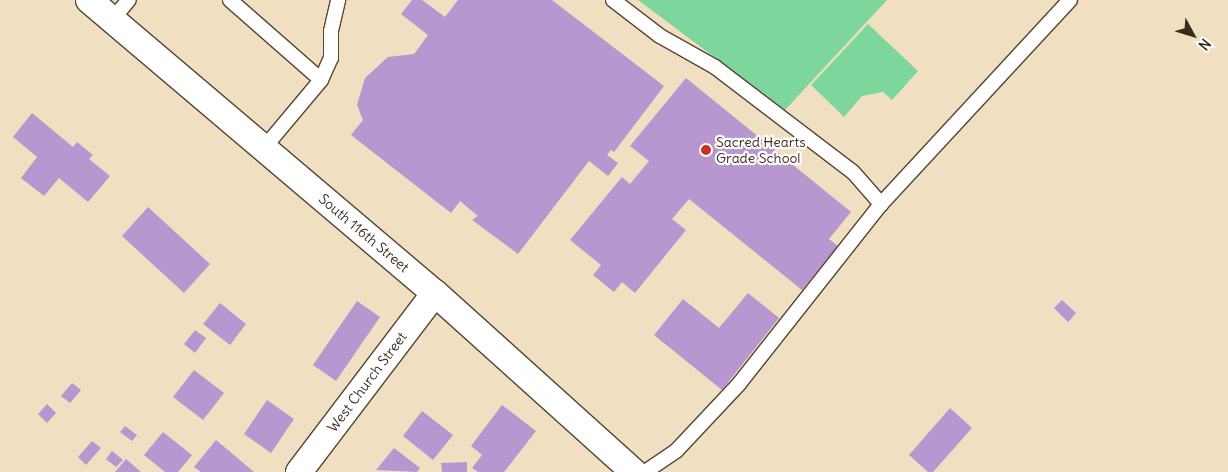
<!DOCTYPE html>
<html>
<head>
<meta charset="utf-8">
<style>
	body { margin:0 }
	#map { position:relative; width:1228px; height:472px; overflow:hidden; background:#f0e0c1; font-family:Delius,sans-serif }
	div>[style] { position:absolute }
	.green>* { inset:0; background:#7dd69b }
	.building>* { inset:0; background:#b896cf }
	.roads { filter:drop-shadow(1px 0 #564536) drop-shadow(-1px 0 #564536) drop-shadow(0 1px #564536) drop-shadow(0 -1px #564536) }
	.lane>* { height:14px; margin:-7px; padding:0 7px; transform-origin:7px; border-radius:7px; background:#fff }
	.street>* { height:26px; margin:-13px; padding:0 13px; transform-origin:13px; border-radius:13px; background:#fff }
	.dots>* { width:14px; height:14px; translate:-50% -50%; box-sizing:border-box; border:2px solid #fff; border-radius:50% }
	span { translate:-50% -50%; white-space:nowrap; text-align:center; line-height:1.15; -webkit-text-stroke:4.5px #fff; paint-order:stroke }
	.poi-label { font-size:14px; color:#3b2a1e }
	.left { translate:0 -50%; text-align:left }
	.street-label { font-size:14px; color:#3b2a1e }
	.north { position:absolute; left:1168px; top:10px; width:50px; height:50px; -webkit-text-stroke:4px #fff; paint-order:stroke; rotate:129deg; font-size:14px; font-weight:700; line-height:20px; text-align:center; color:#3b2a1e }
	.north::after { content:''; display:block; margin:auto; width:18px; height:22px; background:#3b2a1e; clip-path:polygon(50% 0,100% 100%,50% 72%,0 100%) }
</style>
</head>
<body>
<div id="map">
	<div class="green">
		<div style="clip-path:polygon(638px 0,887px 0,785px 110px)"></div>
		<div style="clip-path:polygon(868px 24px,918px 71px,892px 100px,883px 92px,862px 96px,844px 117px,811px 85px)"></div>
	</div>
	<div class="building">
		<div style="clip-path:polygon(412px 0,422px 0,445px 17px,458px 0,552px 0,664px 86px,614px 152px,611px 150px,607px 155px,618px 163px,608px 176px,589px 161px,518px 254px,472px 220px,478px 216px,460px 201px,451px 213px,351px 135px,363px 120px,357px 105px,365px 78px,388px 57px,414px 54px,428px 35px,401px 14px)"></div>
		<div style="clip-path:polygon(686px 78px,851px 212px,829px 239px,838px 246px,802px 290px,689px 199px,672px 219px,686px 230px,635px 293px,622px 282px,614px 292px,593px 275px,601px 265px,570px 240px,622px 177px,630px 184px,649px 161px,630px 146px)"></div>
		<div style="clip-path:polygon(32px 113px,73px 147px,77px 142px,93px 155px,89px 159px,110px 176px,88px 202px,59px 178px,44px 196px,21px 178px,37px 157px,13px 137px)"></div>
		<div style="clip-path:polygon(148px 207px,210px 264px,184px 293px,122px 236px)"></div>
		<div style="clip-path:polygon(748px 293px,779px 318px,722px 390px,654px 335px,683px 299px,719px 328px)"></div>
		<div style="clip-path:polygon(1062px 300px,1076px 313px,1068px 322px,1054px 308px)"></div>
		<div style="clip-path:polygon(357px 301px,380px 317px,336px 381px,313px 365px)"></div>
		<div style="clip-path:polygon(220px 303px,246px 324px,230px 345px,203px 324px)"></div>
		<div style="clip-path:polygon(195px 330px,206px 338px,195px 353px,184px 344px)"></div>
		<div style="clip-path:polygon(194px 370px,224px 393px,203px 420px,173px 397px)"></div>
		<div style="clip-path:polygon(72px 383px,81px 390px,70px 403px,61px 396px)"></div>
		<div style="clip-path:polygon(267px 400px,294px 419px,271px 453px,244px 434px)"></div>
		<div style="clip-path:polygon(47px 404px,56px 413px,47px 423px,38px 414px)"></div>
		<div style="clip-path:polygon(502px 405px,536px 431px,504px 472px,478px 472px,472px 468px,482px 455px,471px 446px)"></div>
		<div style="clip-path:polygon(950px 408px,972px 428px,933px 472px,928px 472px,909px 455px)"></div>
		<div style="clip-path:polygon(422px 411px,453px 435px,433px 460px,403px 436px)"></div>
		<div style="clip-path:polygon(125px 426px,137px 435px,132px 441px,120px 432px)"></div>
		<div style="clip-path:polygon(163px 432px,192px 455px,178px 472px,165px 472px,144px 455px)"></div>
		<div style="clip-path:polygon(216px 440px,254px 472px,201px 472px,194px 467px)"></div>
		<div style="clip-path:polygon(92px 441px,101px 448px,86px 465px,78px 457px)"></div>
		<div style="clip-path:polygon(394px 448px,420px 468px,417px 472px,376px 470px)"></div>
		<div style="clip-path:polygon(112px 451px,123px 460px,116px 467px,106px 459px)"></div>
		<div style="clip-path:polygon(126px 459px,141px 472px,115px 472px)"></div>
		<div style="clip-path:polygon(467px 462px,467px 472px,442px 472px,441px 463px)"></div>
	</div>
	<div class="roads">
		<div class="lane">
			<div style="left:230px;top:0;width:121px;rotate:41.3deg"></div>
			<div style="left:613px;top:0;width:59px;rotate:37.5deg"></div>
			<div style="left:660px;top:36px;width:63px;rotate:29.4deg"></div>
			<div style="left:715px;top:67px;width:173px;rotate:37.3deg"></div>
			<div style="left:853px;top:172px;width:43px;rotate:48.8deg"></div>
			<div style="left:881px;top:204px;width:229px;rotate:128.3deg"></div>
			<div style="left:739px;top:384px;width:92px;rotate:133.2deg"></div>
			<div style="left:676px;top:451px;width:37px;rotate:146deg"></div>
			<div style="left:112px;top:20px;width:26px;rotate:-50deg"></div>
			<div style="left:264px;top:148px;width:89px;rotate:-50deg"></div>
			<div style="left:321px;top:80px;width:24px;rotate:-66deg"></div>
			<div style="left:331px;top:58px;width:27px;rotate:-90deg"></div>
			<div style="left:331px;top:31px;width:32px;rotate:-77deg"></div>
			<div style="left:881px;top:204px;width:278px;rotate:-47.2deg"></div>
		</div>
		<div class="street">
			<div style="left:89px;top:0;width:453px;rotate:40.3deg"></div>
			<div style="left:435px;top:293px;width:268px;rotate:42deg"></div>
			<div style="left:299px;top:472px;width:225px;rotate:-52.8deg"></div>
		</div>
	</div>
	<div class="dots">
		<div style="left:706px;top:150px;background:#c8321e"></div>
	</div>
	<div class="poi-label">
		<span class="left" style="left:716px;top:150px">Sacred Hearts<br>Grade School</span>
	</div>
	<div class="street-label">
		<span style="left:364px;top:233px;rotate:40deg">South 116th Street</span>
		<span style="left:367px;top:382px;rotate:-53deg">West Church Street</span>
	</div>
	<div class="north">N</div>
</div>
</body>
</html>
